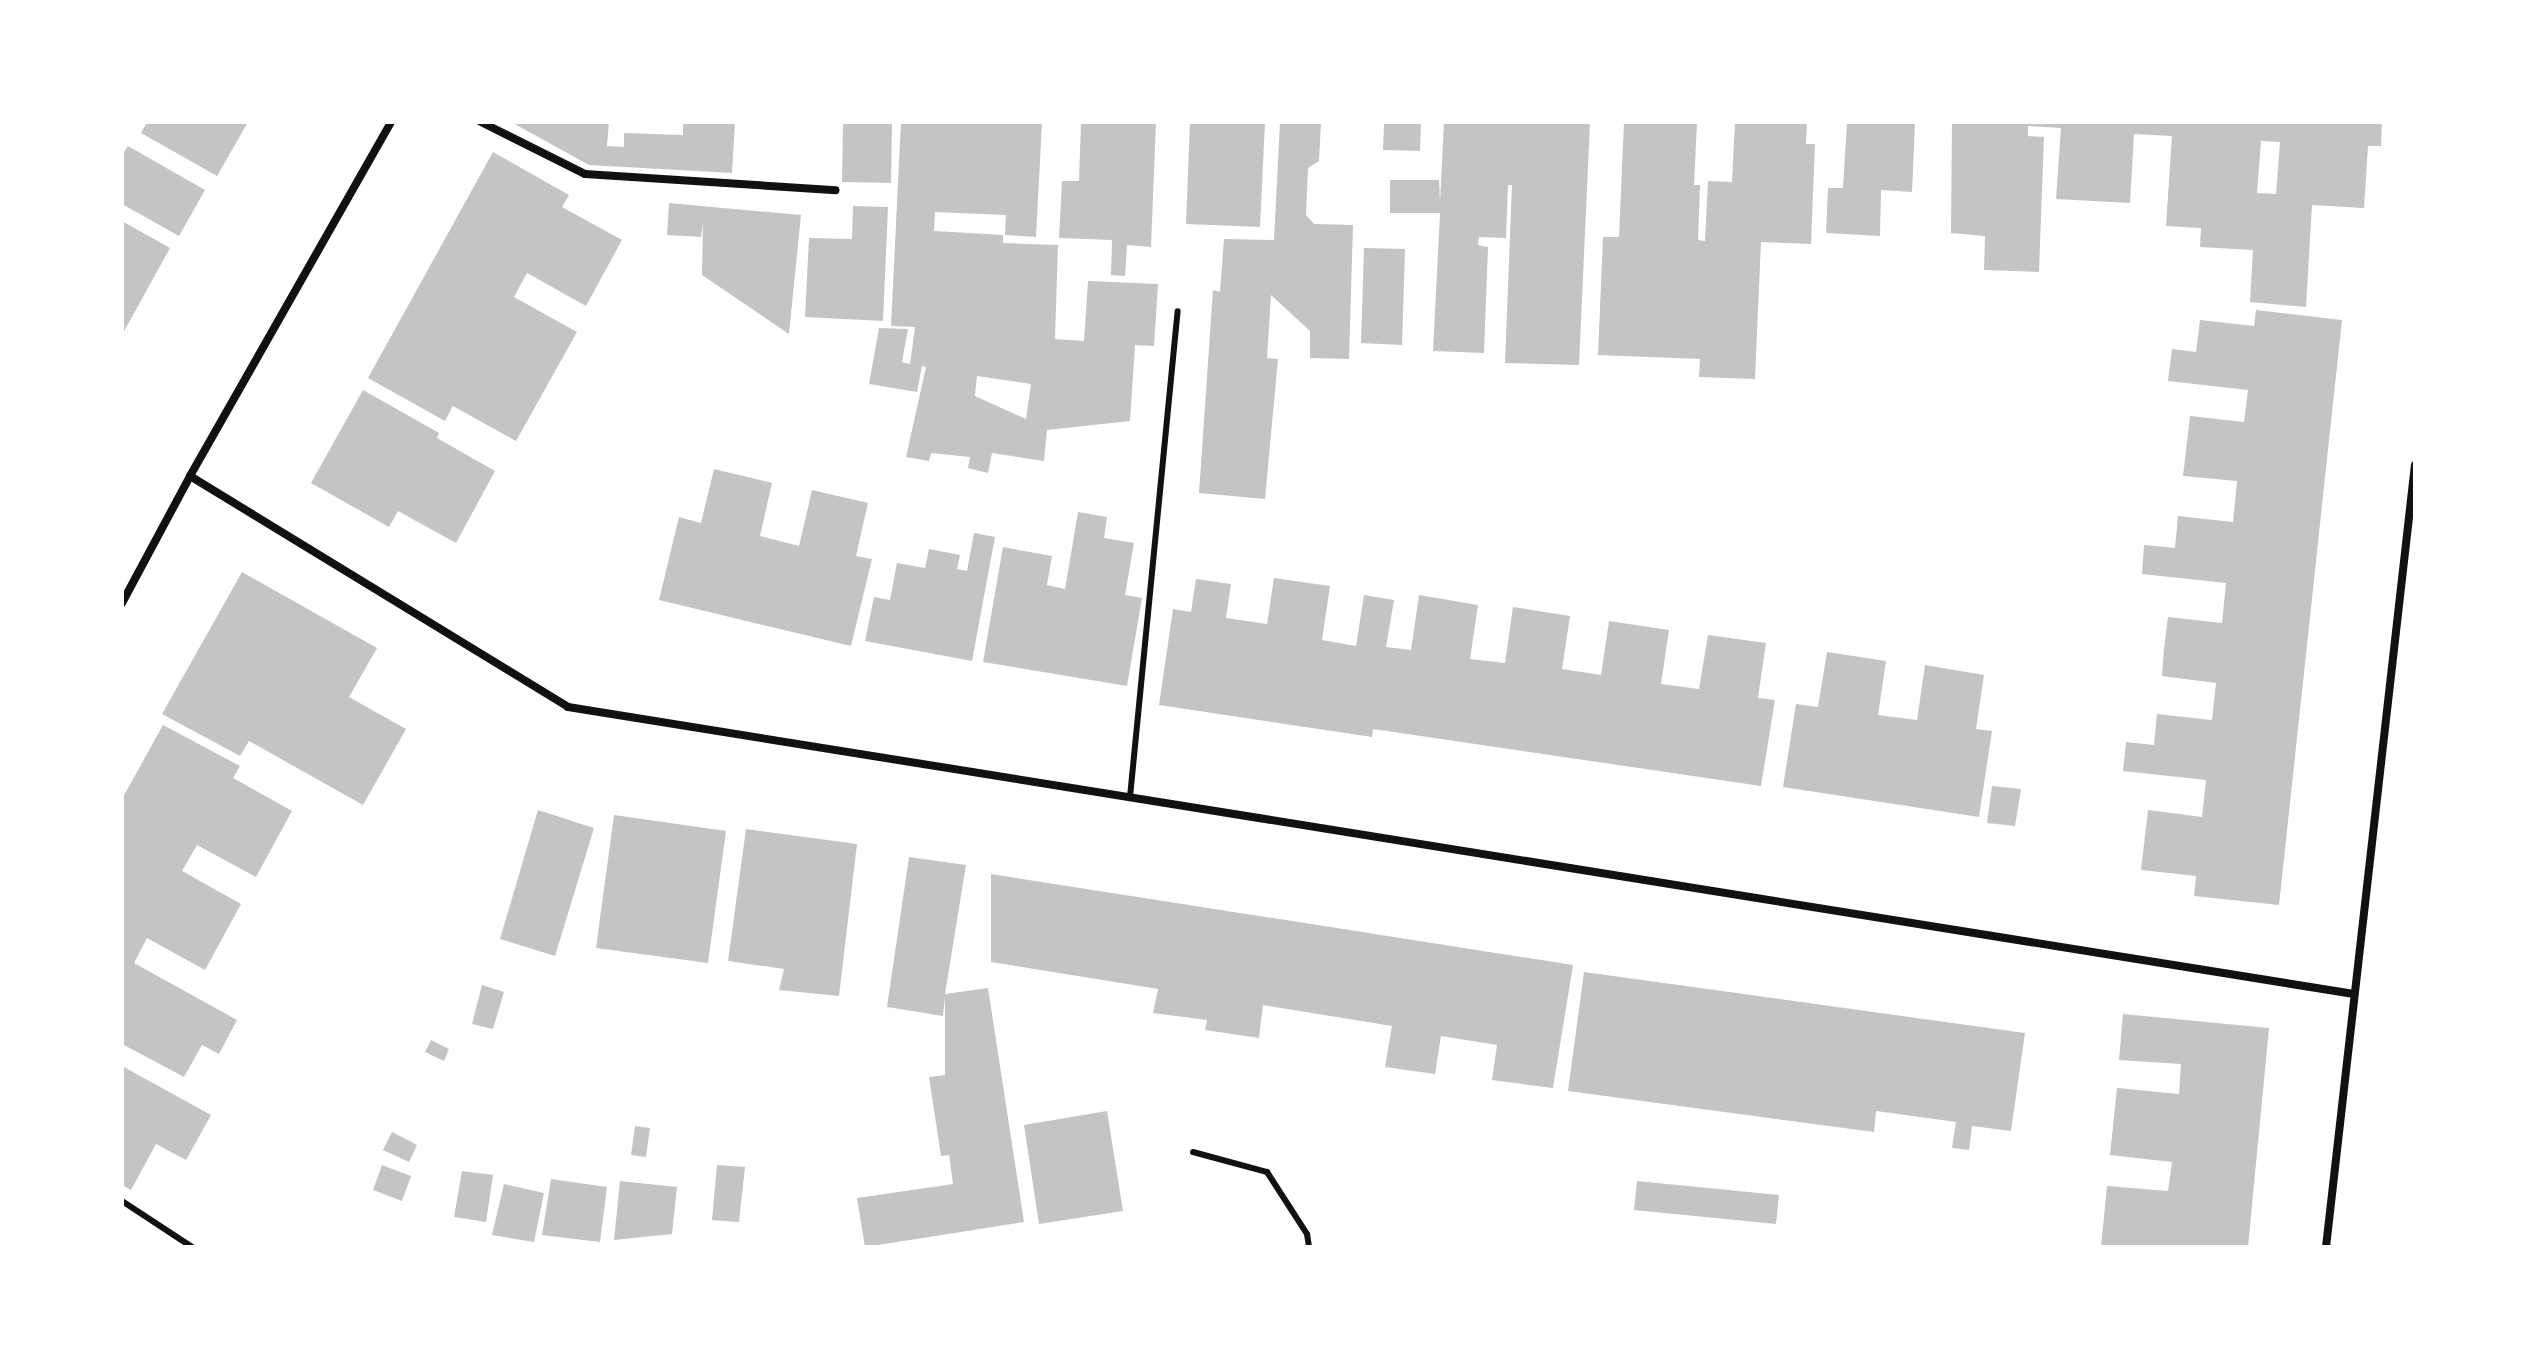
<!DOCTYPE html>
<html>
<head>
<meta charset="utf-8">
<style>
	body { margin:0 }
	#map { position:relative; width:2537px; height:1369px; overflow:hidden; background:#fff; font-family:"Source Sans 3",sans-serif }
	div>[style] { position:absolute }
	.building>* { inset:0; background:#c4c4c4 }
	.service>* { height:6px; margin:-3px; padding:0 3px; transform-origin:3px; border-radius:3px; background:#111 }
	.minor>* { height:8px; margin:-4px; padding:0 4px; transform-origin:4px; border-radius:4px; background:#111 }
	span { translate:-50% -50%; white-space:nowrap; text-align:center; line-height:1.15; -webkit-text-stroke:8px #fff; paint-order:stroke }
	.frame { position:absolute; inset:0; border:124px solid #fff; pointer-events:none }
</style>
</head>
<body>
<div id="map">
	<div class="building">
		<div style="clip-path:polygon(147px 122px,248px 122px,217px 176px,141px 133px)"></div>
		<div style="clip-path:polygon(511px 122px,609px 122px,607px 146px,624px 147px,624px 133px,683px 135px,683px 122px,735px 122px,732px 173px,589px 165px)"></div>
		<div style="clip-path:polygon(843px 122px,892px 122px,891px 183px,842px 182px)"></div>
		<div style="clip-path:polygon(evenodd,901px 122px,1042px 122px,1036px 237px,1005px 235px,1006px 215px,935px 212px,934px 231px,1003px 235px,1003px 243px,1058px 245px,1055px 339px,1084px 341px,1088px 281px,1158px 284px,1154px 346px,1135px 345px,1130px 421px,1047px 430px,1044px 461px,992px 453px,988px 473px,968px 468px,970px 457px,931px 453px,929px 461px,906px 457px,926px 367px,922px 366px,917px 392px,869px 384px,879px 328px,908px 329px,902px 362px,910px 364px,915px 327px,891px 326px,901px 122px,977px 376px,1031px 384px,1026px 419px,975px 396px,977px 376px)"></div>
		<div style="clip-path:polygon(1081px 122px,1156px 122px,1151px 247px,1127px 245px,1125px 276px,1111px 275px,1112px 240px,1059px 238px,1062px 181px,1079px 181px)"></div>
		<div style="clip-path:polygon(1190px 122px,1265px 122px,1260px 227px,1186px 224px)"></div>
		<div style="clip-path:polygon(1280px 122px,1321px 122px,1319px 161px,1308px 168px,1306px 215px,1314px 224px,1353px 225px,1349px 359px,1310px 358px,1310px 331px,1271px 295px,1267px 358px,1278px 359px,1265px 499px,1199px 493px,1213px 290px,1220px 292px,1224px 239px,1274px 240px)"></div>
		<div style="clip-path:polygon(1384px 122px,1421px 122px,1420px 151px,1383px 150px)"></div>
		<div style="clip-path:polygon(1444px 122px,1590px 122px,1579px 365px,1505px 363px,1512px 185px,1508px 185px,1506px 238px,1479px 237px,1478px 245px,1488px 247px,1484px 353px,1433px 351px,1440px 213px,1390px 213px,1390px 180px,1439px 180px,1440px 201px)"></div>
		<div style="clip-path:polygon(1624px 122px,1697px 122px,1694px 185px,1700px 185px,1698px 240px,1705px 241px,1708px 181px,1732px 182px,1735px 122px,1807px 122px,1806px 144px,1815px 144px,1811px 244px,1761px 242px,1755px 379px,1699px 377px,1700px 359px,1598px 355px,1603px 237px,1619px 237px)"></div>
		<div style="clip-path:polygon(1847px 122px,1915px 122px,1912px 192px,1881px 190px,1880px 236px,1826px 233px,1828px 188px,1843px 188px)"></div>
		<div style="clip-path:polygon(evenodd,1952px 122px,2382px 122px,2381px 146px,2368px 146px,2364px 208px,2312px 205px,2306px 307px,2250px 302px,2253px 250px,2200px 247px,2201px 228px,2166px 226px,2172px 136px,2134px 134px,2130px 203px,2056px 199px,2061px 128px,2028px 126px,2028px 136px,2044px 137px,2039px 272px,1984px 270px,1985px 236px,1951px 233px,1952px 122px,2261px 141px,2280px 142px,2276px 194px,2257px 193px,2261px 141px)"></div>
		<div style="clip-path:polygon(128px 146px,205px 190px,179px 236px,122px 204px,122px 155px)"></div>
		<div style="clip-path:polygon(493px 152px,569px 195px,562px 207px,622px 240px,586px 306px,527px 273px,514px 297px,577px 332px,516px 441px,453px 406px,445px 421px,368px 378px)"></div>
		<div style="clip-path:polygon(669px 203px,801px 215px,789px 334px,702px 275px,703px 223px,701px 237px,667px 235px)"></div>
		<div style="clip-path:polygon(853px 206px,888px 207px,883px 321px,805px 317px,809px 238px,852px 239px)"></div>
		<div style="clip-path:polygon(122px 221px,170px 248px,122px 335px)"></div>
		<div style="clip-path:polygon(1364px 248px,1405px 249px,1402px 345px,1361px 343px)"></div>
		<div style="clip-path:polygon(2256px 310px,2342px 320px,2279px 905px,2194px 896px,2196px 876px,2141px 870px,2148px 810px,2202px 817px,2206px 780px,2123px 771px,2126px 742px,2154px 745px,2157px 714px,2212px 720px,2216px 683px,2162px 676px,2164px 649px,2168px 617px,2222px 623px,2226px 583px,2142px 574px,2144px 545px,2175px 548px,2178px 516px,2233px 522px,2237px 481px,2183px 476px,2190px 416px,2244px 422px,2248px 390px,2168px 381px,2172px 349px,2196px 352px,2200px 320px,2254px 326px)"></div>
		<div style="clip-path:polygon(363px 390px,439px 433px,437px 438px,495px 471px,456px 543px,398px 511px,389px 527px,311px 483px)"></div>
		<div style="clip-path:polygon(714px 469px,772px 483px,760px 536px,799px 546px,812px 490px,868px 503px,856px 556px,872px 559px,851px 646px,659px 600px,679px 517px,701px 523px)"></div>
		<div style="clip-path:polygon(1078px 512px,1107px 517px,1104px 538px,1134px 543px,1125px 595px,1142px 598px,1127px 686px,983px 662px,1003px 547px,1052px 556px,1047px 585px,1065px 589px)"></div>
		<div style="clip-path:polygon(974px 533px,995px 537px,972px 661px,865px 641px,874px 597px,890px 600px,897px 563px,925px 568px,929px 549px,960px 555px,957px 569px,967px 571px)"></div>
		<div style="clip-path:polygon(242px 572px,377px 648px,349px 697px,406px 729px,363px 805px,249px 741px,240px 756px,162px 714px)"></div>
		<div style="clip-path:polygon(1274px 578px,1330px 586px,1322px 640px,1356px 646px,1364px 595px,1394px 600px,1386px 647px,1411px 650px,1419px 595px,1478px 605px,1470px 659px,1505px 663px,1513px 607px,1570px 616px,1562px 669px,1601px 675px,1609px 621px,1669px 630px,1661px 684px,1699px 689px,1708px 635px,1766px 643px,1758px 698px,1775px 700px,1761px 786px,1373px 729px,1372px 737px,1159px 705px,1173px 609px,1191px 612px,1196px 579px,1231px 584px,1226px 618px,1267px 624px)"></div>
		<div style="clip-path:polygon(1827px 652px,1886px 661px,1878px 715px,1917px 720px,1925px 665px,1984px 675px,1976px 729px,1992px 731px,1979px 817px,1783px 787px,1796px 704px,1818px 707px)"></div>
		<div style="clip-path:polygon(163px 725px,240px 766px,233px 778px,292px 811px,256px 877px,197px 845px,182px 871px,241px 904px,205px 970px,147px 938px,134px 963px,237px 1020px,219px 1054px,202px 1045px,184px 1077px,122px 1044px,122px 799px)"></div>
		<div style="clip-path:polygon(1992px 786px,2021px 789px,2015px 826px,1987px 823px)"></div>
		<div style="clip-path:polygon(538px 810px,594px 828px,555px 956px,500px 939px)"></div>
		<div style="clip-path:polygon(614px 815px,726px 831px,708px 963px,596px 948px)"></div>
		<div style="clip-path:polygon(746px 829px,857px 844px,839px 996px,779px 990px,784px 969px,728px 961px)"></div>
		<div style="clip-path:polygon(909px 857px,966px 865px,945px 994px,988px 988px,1024px 1222px,865px 1247px,857px 1198px,953px 1184px,949px 1155px,941px 1156px,929px 1077px,945px 1075px,945px 998px,943px 1016px,887px 1007px)"></div>
		<div style="clip-path:polygon(991px 874px,1573px 965px,1553px 1088px,1492px 1080px,1497px 1045px,1441px 1036px,1435px 1074px,1385px 1067px,1392px 1026px,1263px 1005px,1259px 1038px,1205px 1030px,1207px 1020px,1153px 1013px,1158px 989px,991px 962px)"></div>
		<div style="clip-path:polygon(1584px 972px,2025px 1033px,2011px 1131px,1972px 1126px,1969px 1150px,1952px 1148px,1956px 1122px,1876px 1111px,1874px 1132px,1568px 1091px)"></div>
		<div style="clip-path:polygon(482px 985px,504px 992px,493px 1029px,472px 1024px)"></div>
		<div style="clip-path:polygon(2123px 1014px,2269px 1028px,2248px 1247px,2101px 1247px,2107px 1186px,2168px 1191px,2170px 1177px,2172px 1162px,2110px 1155px,2117px 1088px,2179px 1094px,2181px 1064px,2119px 1060px)"></div>
		<div style="clip-path:polygon(431px 1040px,449px 1049px,444px 1061px,425px 1052px)"></div>
		<div style="clip-path:polygon(122px 1066px,211px 1115px,186px 1160px,156px 1144px,131px 1190px,122px 1185px)"></div>
		<div style="clip-path:polygon(1107px 1111px,1123px 1211px,1039px 1224px,1024px 1125px)"></div>
		<div style="clip-path:polygon(635px 1126px,650px 1128px,646px 1157px,631px 1155px)"></div>
		<div style="clip-path:polygon(392px 1132px,417px 1145px,409px 1162px,383px 1150px)"></div>
		<div style="clip-path:polygon(382px 1165px,411px 1176px,402px 1201px,373px 1190px)"></div>
		<div style="clip-path:polygon(717px 1165px,745px 1167px,739px 1222px,712px 1220px)"></div>
		<div style="clip-path:polygon(462px 1171px,493px 1175px,486px 1222px,454px 1217px)"></div>
		<div style="clip-path:polygon(551px 1179px,607px 1187px,600px 1242px,542px 1235px)"></div>
		<div style="clip-path:polygon(620px 1181px,677px 1187px,672px 1234px,614px 1240px)"></div>
		<div style="clip-path:polygon(1637px 1181px,1779px 1195px,1776px 1224px,1634px 1210px)"></div>
		<div style="clip-path:polygon(504px 1184px,544px 1193px,534px 1242px,492px 1235px)"></div>
	</div>
	<div class="service">
		<div style="left:1130px;top:797px;width:488px;rotate:-84.4deg"></div>
		<div style="left:1193px;top:1152px;width:77px;rotate:15.1deg"></div>
		<div style="left:1267px;top:1172px;width:74px;rotate:57.2deg"></div>
		<div style="left:1307px;top:1234px;width:13px;rotate:81deg"></div>
		<div style="left:122px;top:1201px;width:84px;rotate:33.3deg"></div>
	</div>
	<div class="minor">
		<div style="left:481px;top:122px;width:116px;rotate:26.6deg"></div>
		<div style="left:585px;top:174px;width:251px;rotate:3.7deg"></div>
		<div style="left:190px;top:476px;width:443px;rotate:31.4deg"></div>
		<div style="left:568px;top:707px;width:1809px;rotate:9.13deg"></div>
		<div style="left:122px;top:603px;width:144px;rotate:-61.8deg"></div>
		<div style="left:190px;top:476px;width:407px;rotate:-60.4deg"></div>
		<div style="left:2326px;top:1247px;width:787px;rotate:-83.51deg"></div>
	</div>
	<div class="frame"></div>
</div>
</body>
</html>
